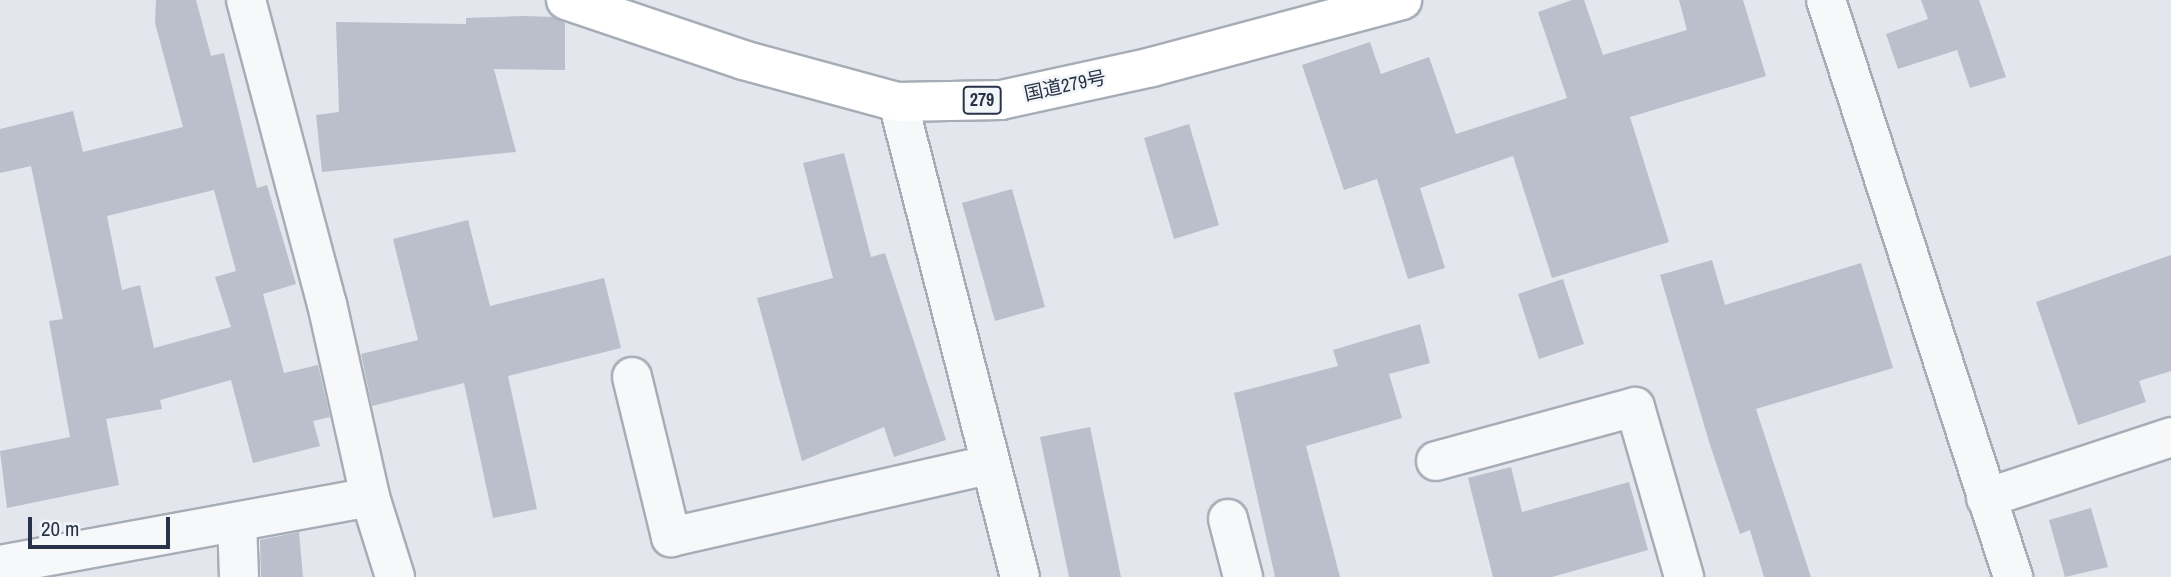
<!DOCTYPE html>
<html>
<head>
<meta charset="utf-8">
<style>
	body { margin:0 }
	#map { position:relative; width:2171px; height:577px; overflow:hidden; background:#e3e6ec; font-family:"Archivo Narrow","Noto Sans JP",sans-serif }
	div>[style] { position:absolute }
	.building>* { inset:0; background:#babfcb }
	.roads { filter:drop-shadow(2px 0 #a7adb7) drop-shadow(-2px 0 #a7adb7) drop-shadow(0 2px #a7adb7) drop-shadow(0 -2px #a7adb7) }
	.minor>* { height:38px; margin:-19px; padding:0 19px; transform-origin:19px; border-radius:19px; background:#f6f8fa }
	.highway>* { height:38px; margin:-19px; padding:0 19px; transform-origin:19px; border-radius:19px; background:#fff }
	span { translate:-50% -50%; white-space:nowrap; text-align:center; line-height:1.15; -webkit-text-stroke:5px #f3f6f9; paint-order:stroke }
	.shield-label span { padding:2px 5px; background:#f3f6f9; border:2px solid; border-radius:5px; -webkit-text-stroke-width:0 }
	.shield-label { font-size:18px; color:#293347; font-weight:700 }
	.street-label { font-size:19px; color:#293347 }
	.scale { position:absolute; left:28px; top:517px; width:142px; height:32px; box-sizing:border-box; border:4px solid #293347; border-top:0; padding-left:9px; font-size:21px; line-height:24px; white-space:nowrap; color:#293347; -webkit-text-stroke:5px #f3f6f9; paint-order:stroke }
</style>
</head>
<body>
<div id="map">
	<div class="building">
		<div style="clip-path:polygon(evenodd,156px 0,196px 0,211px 56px,224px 53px,257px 188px,267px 185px,296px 284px,263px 294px,284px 373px,318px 365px,330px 417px,313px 421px,320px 446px,253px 463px,231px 380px,160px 400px,162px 409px,106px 419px,119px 485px,7px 508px,0 451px,70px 437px,49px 321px,63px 319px,31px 166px,0 173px,0 129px,73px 111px,83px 152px,183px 127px,155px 23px,156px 0,214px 190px,236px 271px,215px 277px,231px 327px,154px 348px,140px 285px,122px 290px,107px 216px,214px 190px)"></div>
		<div style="clip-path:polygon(1572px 0,1584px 0,1603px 55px,1687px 30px,1679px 0,1743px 0,1766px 76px,1630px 117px,1669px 242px,1552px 278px,1513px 156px,1420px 188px,1445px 268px,1408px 279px,1377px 179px,1344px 190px,1302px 65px,1370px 42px,1381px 74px,1429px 57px,1456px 134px,1567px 98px,1538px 12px)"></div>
		<div style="clip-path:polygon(1921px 0,1979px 0,2006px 77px,1970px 88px,1957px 50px,1898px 69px,1886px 34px,1928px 19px)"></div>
		<div style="clip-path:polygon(524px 16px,553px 17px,565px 23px,565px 70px,494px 69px,516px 152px,322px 172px,316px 115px,339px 112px,336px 22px,466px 24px,466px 18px)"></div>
		<div style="clip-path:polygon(1189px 124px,1219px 225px,1174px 239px,1144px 138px)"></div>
		<div style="clip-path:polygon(844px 153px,871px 257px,885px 253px,946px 440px,894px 457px,884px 427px,802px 461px,757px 298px,833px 278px,803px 163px)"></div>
		<div style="clip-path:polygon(1012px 189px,1045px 307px,995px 321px,962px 203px)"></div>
		<div style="clip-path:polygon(468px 220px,490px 306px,604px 278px,621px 348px,508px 376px,537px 509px,493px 518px,464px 383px,372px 406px,361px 354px,418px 340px,393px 239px)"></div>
		<div style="clip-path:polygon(2171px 255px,2171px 371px,2139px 381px,2146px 402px,2078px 425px,2036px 302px)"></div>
		<div style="clip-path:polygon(1712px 260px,1725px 305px,1861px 263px,1893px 368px,1756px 409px,1811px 577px,1764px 577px,1750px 530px,1740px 534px,1710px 445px,1660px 275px)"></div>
		<div style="clip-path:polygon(1563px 279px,1584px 344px,1539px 359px,1518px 294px)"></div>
		<div style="clip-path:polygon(1420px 324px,1430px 363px,1389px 374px,1402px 418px,1306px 446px,1340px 577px,1275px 577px,1234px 393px,1338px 366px,1333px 350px)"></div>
		<div style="clip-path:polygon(1090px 427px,1121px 577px,1069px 577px,1040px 437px)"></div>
		<div style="clip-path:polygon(1511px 467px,1522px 512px,1629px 482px,1648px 550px,1552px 577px,1493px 577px,1468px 478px)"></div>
		<div style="clip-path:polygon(2091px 508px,2108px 567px,2065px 577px,2049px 520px)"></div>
		<div style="clip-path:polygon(299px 532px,303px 577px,261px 577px,260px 540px)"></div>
	</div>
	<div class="roads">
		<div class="minor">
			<div style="left:246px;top:0;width:315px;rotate:75.1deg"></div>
			<div style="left:327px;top:304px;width:198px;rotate:77.4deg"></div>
			<div style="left:370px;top:497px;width:84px;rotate:72.6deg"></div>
			<div style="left:1826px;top:0;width:607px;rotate:72.04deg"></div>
			<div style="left:898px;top:102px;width:490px;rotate:75.6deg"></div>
			<div style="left:632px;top:377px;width:165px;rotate:76.3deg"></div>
			<div style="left:671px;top:537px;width:325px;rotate:-12.8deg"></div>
			<div style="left:1436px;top:461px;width:206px;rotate:-15.2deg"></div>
			<div style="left:1635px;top:407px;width:177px;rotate:73.9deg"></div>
			<div style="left:1986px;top:498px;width:195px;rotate:-18.2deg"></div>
			<div style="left:1228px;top:519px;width:60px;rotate:75.5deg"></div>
			<div style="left:237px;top:522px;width:55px;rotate:87.9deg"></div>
			<div style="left:0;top:565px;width:376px;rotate:-10.4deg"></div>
		</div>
		<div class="highway">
			<div style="left:566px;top:0;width:187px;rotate:18.7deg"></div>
			<div style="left:743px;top:60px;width:161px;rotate:15.2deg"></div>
			<div style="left:898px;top:102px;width:103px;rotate:-1.1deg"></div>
			<div style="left:1001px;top:100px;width:155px;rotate:-12.3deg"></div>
			<div style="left:1152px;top:67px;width:259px;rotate:-15deg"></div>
		</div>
	</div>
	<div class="shield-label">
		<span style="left:982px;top:100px">279</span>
	</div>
	<div class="street-label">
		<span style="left:1065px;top:86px;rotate:-12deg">国道279号</span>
	</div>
	<div class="scale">20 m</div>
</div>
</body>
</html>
